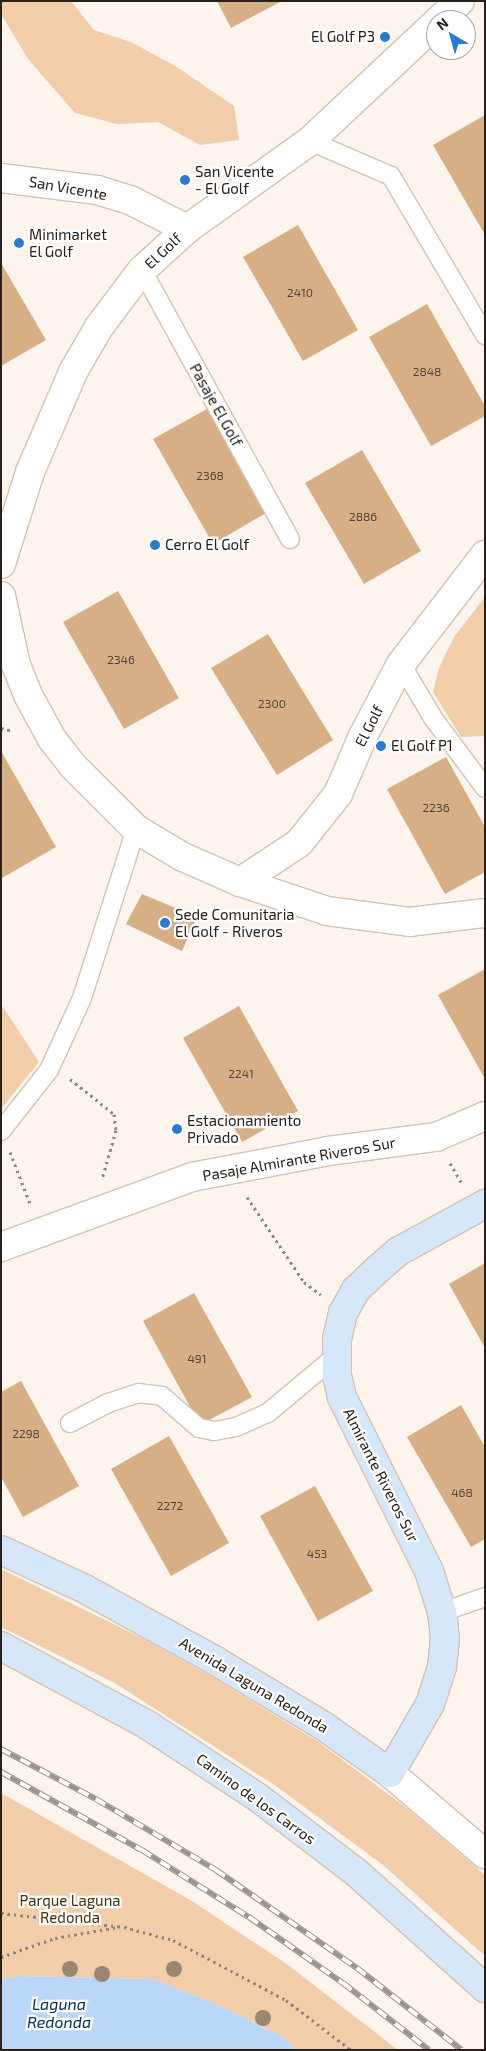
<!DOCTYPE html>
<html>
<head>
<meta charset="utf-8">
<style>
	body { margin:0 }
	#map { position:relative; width:486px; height:2051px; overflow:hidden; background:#fcf4ed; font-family:"Exo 2",sans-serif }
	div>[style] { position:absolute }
	.green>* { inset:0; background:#f2cda9 }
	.water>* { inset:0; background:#bad7f8 }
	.building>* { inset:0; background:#d6af87 }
	.path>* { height:3px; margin-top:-1.5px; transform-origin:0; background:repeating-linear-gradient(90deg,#8d857e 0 2.5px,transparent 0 6.5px) }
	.roads { filter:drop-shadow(1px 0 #d5c2b0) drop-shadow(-1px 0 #d5c2b0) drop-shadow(0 1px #d5c2b0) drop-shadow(0 -1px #d5c2b0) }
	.lane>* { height:18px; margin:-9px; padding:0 9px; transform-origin:9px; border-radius:9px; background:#fff }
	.street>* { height:28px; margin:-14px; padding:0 14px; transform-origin:14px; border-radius:14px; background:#fff }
	.secondary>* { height:28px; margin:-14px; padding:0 14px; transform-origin:14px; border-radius:14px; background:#d6e7fa }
	.rail>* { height:5.5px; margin-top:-2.75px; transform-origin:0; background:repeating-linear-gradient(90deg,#fff 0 11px,#9b938c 0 22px); box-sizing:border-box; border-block:1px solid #9b938c }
	.trees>* { width:16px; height:16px; margin:-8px; border-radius:50%; background:#9a8772 }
	.dots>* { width:14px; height:14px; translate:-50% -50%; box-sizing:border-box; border:2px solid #fff; border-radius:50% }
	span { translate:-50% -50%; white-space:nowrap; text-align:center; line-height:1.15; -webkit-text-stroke:4.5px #fff; paint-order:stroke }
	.number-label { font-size:12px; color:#544435 }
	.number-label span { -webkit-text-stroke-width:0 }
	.poi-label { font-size:15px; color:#28201a }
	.right { translate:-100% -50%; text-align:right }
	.left { translate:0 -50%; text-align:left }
	.street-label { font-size:15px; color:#28201a }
	.park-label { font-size:15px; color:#492e0e }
	.water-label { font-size:16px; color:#052c51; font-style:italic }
	.frame { position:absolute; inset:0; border:2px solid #28201a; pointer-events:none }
	.north { position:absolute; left:426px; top:10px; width:50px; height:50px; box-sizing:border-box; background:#fff; border:1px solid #a9a6a3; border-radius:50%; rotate:322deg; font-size:14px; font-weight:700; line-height:20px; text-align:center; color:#28201a }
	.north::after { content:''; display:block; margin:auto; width:18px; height:22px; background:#2d7aca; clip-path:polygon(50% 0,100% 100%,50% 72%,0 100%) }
</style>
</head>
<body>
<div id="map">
	<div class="green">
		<div style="clip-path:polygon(1px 1px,71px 1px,94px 30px,131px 42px,177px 67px,234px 106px,239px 140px,200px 145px,158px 122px,117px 124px,75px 113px,28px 59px,1px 14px)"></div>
		<div style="clip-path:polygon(485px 597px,485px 736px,461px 737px,433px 692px,439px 668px,454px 637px)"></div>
		<div style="clip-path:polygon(3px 1007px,39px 1062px,1px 1109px,1px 1008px)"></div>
		<div style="clip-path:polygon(1px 1569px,142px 1638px,209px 1675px,317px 1741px,408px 1809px,485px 1875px,485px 1956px,383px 1865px,276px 1786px,113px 1682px,1px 1627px)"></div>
		<div style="clip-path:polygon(1px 1793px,192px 1901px,288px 1965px,398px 2050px,296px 2050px,283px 2037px,216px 2004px,153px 1979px,20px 1976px,1px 1979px)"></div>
	</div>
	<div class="water">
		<div style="clip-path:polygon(20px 1976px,153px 1979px,216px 2004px,283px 2037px,296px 2050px,1px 2050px,1px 1979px)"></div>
	</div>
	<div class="building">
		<div style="clip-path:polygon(217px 1px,282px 1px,231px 28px)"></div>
		<div style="clip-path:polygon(485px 115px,485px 235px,433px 145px)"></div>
		<div style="clip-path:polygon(298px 225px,358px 330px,303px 361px,243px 257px)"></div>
		<div style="clip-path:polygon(1px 263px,46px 340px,1px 366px)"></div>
		<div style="clip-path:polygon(427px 304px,485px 406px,485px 416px,431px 446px,369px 337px)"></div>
		<div style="clip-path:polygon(207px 409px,266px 513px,213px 544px,153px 439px)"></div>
		<div style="clip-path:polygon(362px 450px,421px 551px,364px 584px,305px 483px)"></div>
		<div style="clip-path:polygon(118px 591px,179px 698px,124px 729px,63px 622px)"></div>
		<div style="clip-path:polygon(268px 634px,333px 740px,277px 775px,211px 668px)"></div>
		<div style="clip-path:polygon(1px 751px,56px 847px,2px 878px,1px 876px)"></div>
		<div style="clip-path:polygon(446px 757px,485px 827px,485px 872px,445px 894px,387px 789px)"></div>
		<div style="clip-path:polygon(142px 894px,197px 917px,182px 951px,126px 924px)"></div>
		<div style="clip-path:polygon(485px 969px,485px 1079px,438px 995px)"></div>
		<div style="clip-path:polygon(239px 1006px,298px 1111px,242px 1142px,183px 1038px)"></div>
		<div style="clip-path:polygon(485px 1263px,485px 1348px,449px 1284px)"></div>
		<div style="clip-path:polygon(194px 1293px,252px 1397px,200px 1425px,143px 1321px)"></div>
		<div style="clip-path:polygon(21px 1381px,79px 1486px,23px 1517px,1px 1477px,1px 1392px)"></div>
		<div style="clip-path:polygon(461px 1405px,485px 1447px,485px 1539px,471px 1547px,407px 1437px)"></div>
		<div style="clip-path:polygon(169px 1436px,229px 1543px,171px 1576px,111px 1469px)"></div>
		<div style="clip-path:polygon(315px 1486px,373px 1591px,318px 1621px,260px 1516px)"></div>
	</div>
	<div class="path">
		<div style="left:1px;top:728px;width:12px;rotate:14deg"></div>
		<div style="left:70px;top:1079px;width:56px;rotate:38.5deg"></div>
		<div style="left:114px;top:1114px;width:16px;rotate:83deg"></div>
		<div style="left:116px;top:1130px;width:51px;rotate:105.9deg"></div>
		<div style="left:10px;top:1152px;width:58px;rotate:68.7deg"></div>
		<div style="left:450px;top:1163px;width:24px;rotate:60deg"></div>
		<div style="left:247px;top:1197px;width:102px;rotate:56.2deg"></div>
		<div style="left:304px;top:1282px;width:21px;rotate:37deg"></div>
		<div style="left:1px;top:1913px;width:124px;rotate:6.5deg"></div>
		<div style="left:124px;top:1927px;width:51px;rotate:14.9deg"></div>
		<div style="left:173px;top:1940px;width:128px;rotate:28deg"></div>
		<div style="left:286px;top:2000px;width:82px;rotate:37.6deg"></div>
		<div style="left:1px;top:1957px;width:57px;rotate:-19.4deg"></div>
		<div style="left:55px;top:1938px;width:64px;rotate:-9.9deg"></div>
	</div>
	<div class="roads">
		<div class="lane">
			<div style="left:310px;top:141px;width:88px;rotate:23.4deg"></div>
			<div style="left:391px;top:176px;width:185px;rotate:59.4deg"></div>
			<div style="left:142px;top:270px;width:307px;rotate:61.2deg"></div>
			<div style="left:401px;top:664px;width:63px;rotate:59.3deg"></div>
			<div style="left:433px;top:718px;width:87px;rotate:53.4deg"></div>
			<div style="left:1px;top:1131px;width:78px;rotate:-51.8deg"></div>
			<div style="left:49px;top:1070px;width:79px;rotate:-65.4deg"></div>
			<div style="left:82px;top:998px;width:177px;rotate:-72.3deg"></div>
			<div style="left:70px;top:1423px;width:43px;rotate:-27.8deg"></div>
			<div style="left:108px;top:1403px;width:32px;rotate:-18deg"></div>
			<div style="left:138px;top:1393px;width:24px;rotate:7deg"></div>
			<div style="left:162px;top:1396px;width:49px;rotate:40.9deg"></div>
			<div style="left:199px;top:1428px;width:16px;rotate:11deg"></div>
			<div style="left:215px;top:1431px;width:21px;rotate:-11deg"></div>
			<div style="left:236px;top:1427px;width:36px;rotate:-24deg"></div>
			<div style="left:269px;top:1412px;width:87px;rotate:-39.9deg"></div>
			<div style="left:442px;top:1612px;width:46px;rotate:-19.2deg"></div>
		</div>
		<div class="street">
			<div style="left:439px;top:20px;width:28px;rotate:-42deg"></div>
			<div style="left:1px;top:178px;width:97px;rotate:7.1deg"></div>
			<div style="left:97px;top:190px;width:34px;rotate:17deg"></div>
			<div style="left:130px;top:200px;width:64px;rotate:27deg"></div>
			<div style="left:1px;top:564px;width:96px;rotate:-72.5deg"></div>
			<div style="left:30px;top:472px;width:109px;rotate:-66.7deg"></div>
			<div style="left:73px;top:372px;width:52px;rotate:-60deg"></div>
			<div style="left:99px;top:327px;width:71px;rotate:-53deg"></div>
			<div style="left:142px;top:270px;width:61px;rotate:-42.3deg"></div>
			<div style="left:187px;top:229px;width:151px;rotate:-35.6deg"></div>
			<div style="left:310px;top:141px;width:173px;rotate:-43.1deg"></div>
			<div style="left:1px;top:596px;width:71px;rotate:77.7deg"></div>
			<div style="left:16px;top:665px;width:32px;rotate:68deg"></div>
			<div style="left:28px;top:695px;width:50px;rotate:61.4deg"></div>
			<div style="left:52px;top:739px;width:33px;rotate:52deg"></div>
			<div style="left:72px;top:765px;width:91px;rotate:45deg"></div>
			<div style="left:136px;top:829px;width:55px;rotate:30.8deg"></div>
			<div style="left:183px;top:857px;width:62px;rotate:23.7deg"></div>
			<div style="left:240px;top:882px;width:92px;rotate:18.4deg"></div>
			<div style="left:327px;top:911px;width:83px;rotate:7.6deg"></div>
			<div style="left:409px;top:922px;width:77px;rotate:-6.8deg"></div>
			<div style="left:240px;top:882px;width:71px;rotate:-33.5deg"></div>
			<div style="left:299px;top:843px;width:63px;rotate:-51.5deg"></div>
			<div style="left:338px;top:794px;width:63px;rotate:-66.7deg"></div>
			<div style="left:363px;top:736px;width:81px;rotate:-62.2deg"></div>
			<div style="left:401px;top:664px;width:138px;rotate:-52.4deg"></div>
			<div style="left:1px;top:1247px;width:203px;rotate:-20.1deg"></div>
			<div style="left:192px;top:1177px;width:138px;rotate:-10.8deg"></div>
			<div style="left:328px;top:1151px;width:109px;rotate:-7.4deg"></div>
			<div style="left:436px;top:1137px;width:53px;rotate:-23.2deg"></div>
			<div style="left:390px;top:1773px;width:125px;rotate:40.5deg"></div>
		</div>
		<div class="secondary">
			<div style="left:1px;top:1550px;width:93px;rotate:24.9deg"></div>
			<div style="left:85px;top:1589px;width:147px;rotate:28.8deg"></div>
			<div style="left:214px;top:1660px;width:126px;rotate:31deg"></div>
			<div style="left:322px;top:1725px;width:83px;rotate:35.2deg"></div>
			<div style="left:390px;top:1773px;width:80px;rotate:-59.9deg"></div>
			<div style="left:430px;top:1704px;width:39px;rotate:-72deg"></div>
			<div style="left:442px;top:1667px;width:28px;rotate:-84deg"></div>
			<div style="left:445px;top:1639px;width:27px;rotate:-96deg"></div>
			<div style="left:442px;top:1612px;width:43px;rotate:-107.6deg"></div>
			<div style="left:429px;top:1571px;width:195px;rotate:-116.6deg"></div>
			<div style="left:342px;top:1397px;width:22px;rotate:-103deg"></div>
			<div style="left:337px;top:1376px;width:37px;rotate:-90deg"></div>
			<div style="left:337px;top:1339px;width:27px;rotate:-77deg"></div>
			<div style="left:343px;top:1313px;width:26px;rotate:-61deg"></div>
			<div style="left:356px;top:1290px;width:30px;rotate:-44deg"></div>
			<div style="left:378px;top:1269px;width:28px;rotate:-41deg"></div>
			<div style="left:399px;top:1251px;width:98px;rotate:-28.7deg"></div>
			<div style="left:1px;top:1646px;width:165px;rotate:28.3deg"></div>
			<div style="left:146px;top:1724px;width:136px;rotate:33.3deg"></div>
			<div style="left:260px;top:1799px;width:123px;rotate:37.4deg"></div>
			<div style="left:358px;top:1874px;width:171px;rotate:41.9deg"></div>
		</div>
	</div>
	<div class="rail">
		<div style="left:1px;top:1749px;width:107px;rotate:27.8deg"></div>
		<div style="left:96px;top:1799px;width:139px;rotate:30.6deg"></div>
		<div style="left:216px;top:1870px;width:172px;rotate:34.8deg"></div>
		<div style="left:357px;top:1968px;width:133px;rotate:38deg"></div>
		<div style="left:1px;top:1772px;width:161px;rotate:29deg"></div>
		<div style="left:142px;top:1850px;width:126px;rotate:32.1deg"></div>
		<div style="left:249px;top:1917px;width:115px;rotate:35.1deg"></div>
		<div style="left:343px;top:1983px;width:109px;rotate:37.9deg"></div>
	</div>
	<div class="trees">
		<div style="left:70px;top:1969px"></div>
		<div style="left:174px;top:1969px"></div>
		<div style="left:102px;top:1974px"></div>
		<div style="left:263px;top:2018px"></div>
	</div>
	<div class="dots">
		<div style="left:385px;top:37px;background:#2d7aca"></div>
		<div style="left:185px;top:180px;background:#2d7aca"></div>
		<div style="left:19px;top:243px;background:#2d7aca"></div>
		<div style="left:155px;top:545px;background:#2d7aca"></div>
		<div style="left:381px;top:746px;background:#2d7aca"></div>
		<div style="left:165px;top:923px;background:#2d7aca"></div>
		<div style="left:177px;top:1129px;background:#2d7aca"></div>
	</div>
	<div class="number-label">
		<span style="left:300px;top:293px">2410</span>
		<span style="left:427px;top:372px">2848</span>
		<span style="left:210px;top:476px">2368</span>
		<span style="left:363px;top:517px">2886</span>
		<span style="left:121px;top:660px">2346</span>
		<span style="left:272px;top:704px">2300</span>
		<span style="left:436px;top:808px">2236</span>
		<span style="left:241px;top:1074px">2241</span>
		<span style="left:197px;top:1359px">491</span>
		<span style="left:26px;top:1434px">2298</span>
		<span style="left:462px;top:1493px">468</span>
		<span style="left:170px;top:1506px">2272</span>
		<span style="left:317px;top:1554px">453</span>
	</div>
	<div class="poi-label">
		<span class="right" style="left:375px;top:37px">El Golf P3</span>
		<span class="left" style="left:195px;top:180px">San Vicente<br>- El Golf</span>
		<span class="left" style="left:29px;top:243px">Minimarket<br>El Golf</span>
		<span class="left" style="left:165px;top:545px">Cerro El Golf</span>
		<span class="left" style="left:391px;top:746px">El Golf P1</span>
		<span class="left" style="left:175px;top:923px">Sede Comunitaria<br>El Golf - Riveros</span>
		<span class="left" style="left:187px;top:1129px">Estacionamiento<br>Privado</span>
	</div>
	<div class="street-label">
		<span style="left:68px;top:188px;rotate:10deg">San Vicente</span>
		<span style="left:163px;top:251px;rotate:-43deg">El Golf</span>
		<span style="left:216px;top:405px;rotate:61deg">Pasaje El Golf</span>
		<span style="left:369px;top:726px;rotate:-63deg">El Golf</span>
		<span style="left:299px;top:1159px;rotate:-10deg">Pasaje Almirante Riveros Sur</span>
		<span style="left:381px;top:1475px;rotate:63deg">Almirante Riveros Sur</span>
		<span style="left:254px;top:1685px;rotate:31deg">Avenida Laguna Redonda</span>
		<span style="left:256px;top:1799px;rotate:36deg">Camino de los Carros</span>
	</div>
	<div class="park-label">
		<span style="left:70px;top:1909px">Parque Laguna<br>Redonda</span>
	</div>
	<div class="water-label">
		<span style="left:59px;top:2013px">Laguna<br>Redonda</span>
	</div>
	<div class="frame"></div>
	<div class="north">N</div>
</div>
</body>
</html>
